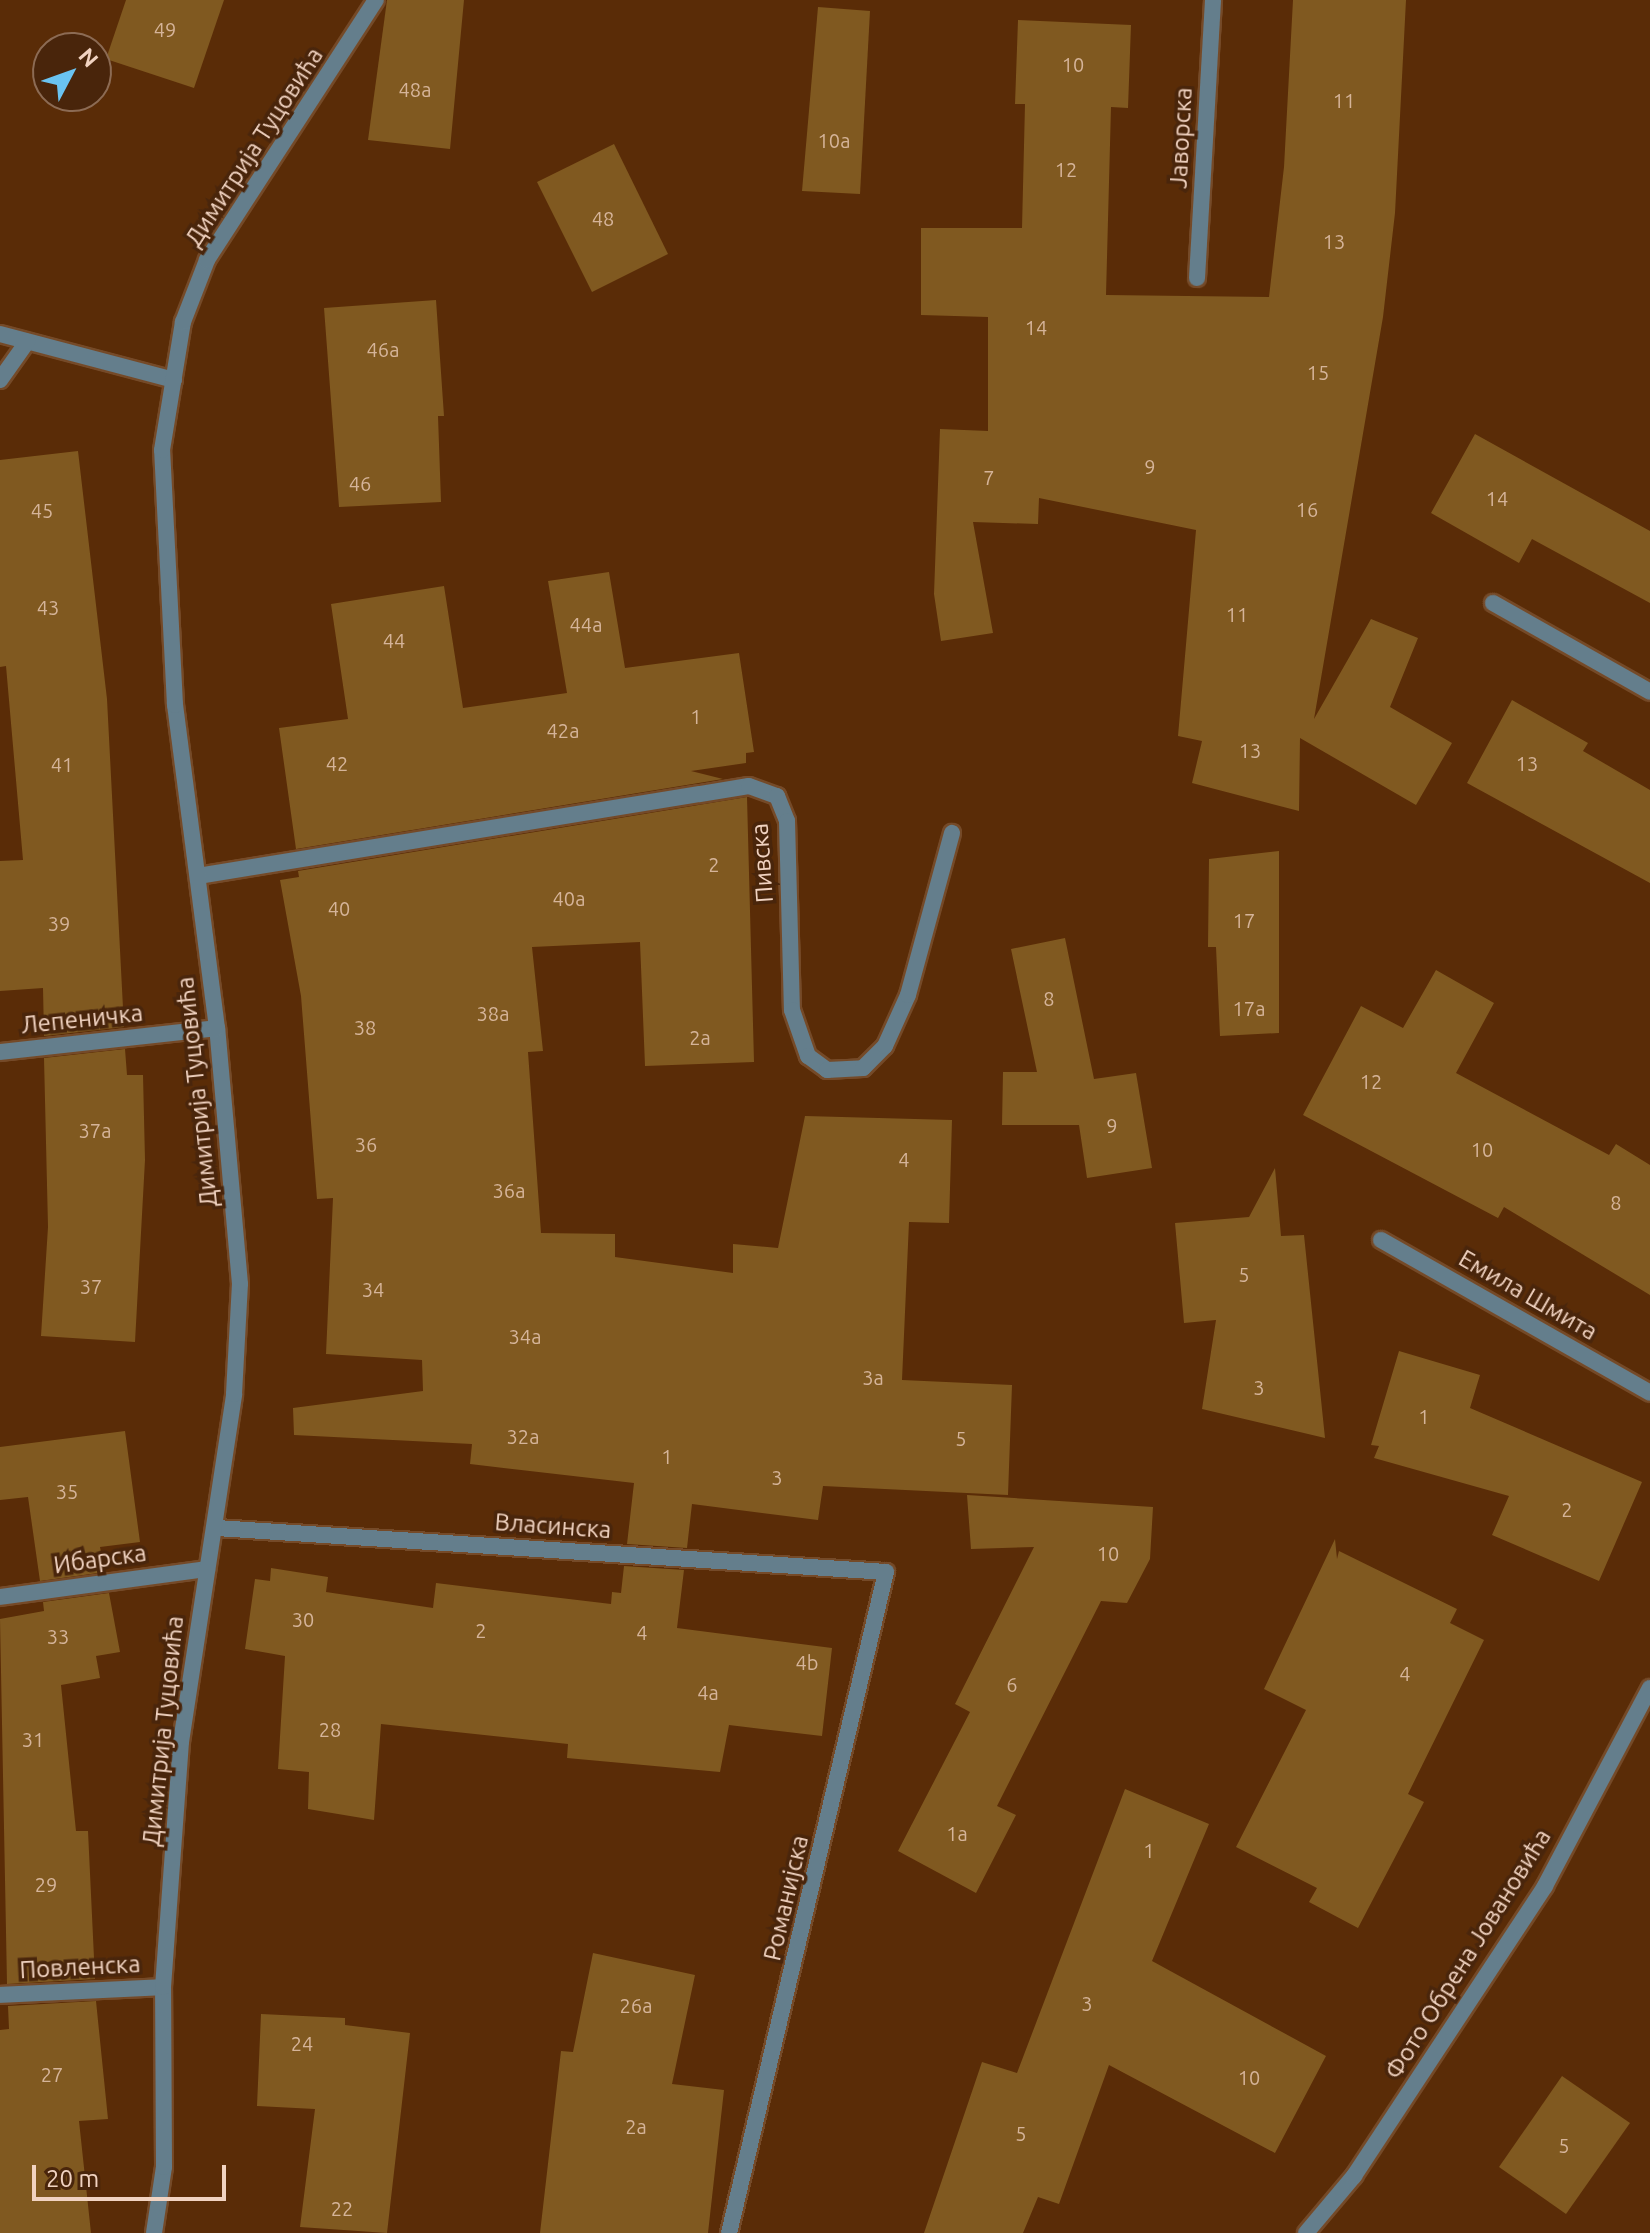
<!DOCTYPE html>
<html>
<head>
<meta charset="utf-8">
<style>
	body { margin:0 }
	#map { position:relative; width:1650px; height:2233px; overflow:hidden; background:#5a2c07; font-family:Ubuntu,sans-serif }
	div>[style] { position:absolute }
	.building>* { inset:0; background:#805920 }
	.roads { filter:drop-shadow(2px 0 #754a28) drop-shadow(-2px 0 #754a28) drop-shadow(0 2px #754a28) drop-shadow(0 -2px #754a28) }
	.minor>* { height:16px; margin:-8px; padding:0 8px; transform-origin:8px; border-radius:8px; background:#647e8c }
	.tertiary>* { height:16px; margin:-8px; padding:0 8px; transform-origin:8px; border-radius:8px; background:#647e8c }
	span { translate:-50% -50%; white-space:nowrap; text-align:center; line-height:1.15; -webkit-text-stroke:7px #49250b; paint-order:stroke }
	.number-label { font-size:20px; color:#d5b499 }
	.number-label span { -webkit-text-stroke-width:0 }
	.street-label { font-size:24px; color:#f1d3c1 }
	.north { position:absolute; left:32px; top:32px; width:80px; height:80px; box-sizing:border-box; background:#49250b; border:2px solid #8c6b54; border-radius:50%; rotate:49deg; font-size:22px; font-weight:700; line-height:32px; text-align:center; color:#f1d3c1 }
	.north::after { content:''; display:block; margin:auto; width:28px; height:36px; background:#6ac3f1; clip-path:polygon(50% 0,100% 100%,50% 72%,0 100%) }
	.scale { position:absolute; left:32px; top:2165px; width:194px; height:36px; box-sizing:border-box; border:4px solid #f1d3c1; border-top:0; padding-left:10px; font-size:24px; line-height:28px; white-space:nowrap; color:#f1d3c1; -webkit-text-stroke:6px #49250b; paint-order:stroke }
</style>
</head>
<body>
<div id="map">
	<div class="building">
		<div style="clip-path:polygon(126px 0,224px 0,194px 88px,106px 59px)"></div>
		<div style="clip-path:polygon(387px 0,464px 0,450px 149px,368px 140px)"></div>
		<div style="clip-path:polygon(1293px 0,1406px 0,1395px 213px,1383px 317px,1314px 719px,1371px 619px,1418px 638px,1390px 707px,1452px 743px,1416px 805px,1300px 738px,1299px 811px,1192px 783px,1202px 741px,1178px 736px,1196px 530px,1039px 498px,1038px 524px,973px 522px,993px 633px,941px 641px,934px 594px,940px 429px,988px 431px,988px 317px,921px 315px,921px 228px,1022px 228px,1025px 104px,1015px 104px,1018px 20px,1131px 25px,1128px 108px,1111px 107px,1106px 295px,1269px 297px,1284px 167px)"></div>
		<div style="clip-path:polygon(818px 7px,870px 11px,860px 194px,802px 191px)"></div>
		<div style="clip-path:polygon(614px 144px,668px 254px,592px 292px,537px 182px)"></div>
		<div style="clip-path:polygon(436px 300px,444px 416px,438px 416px,441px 502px,339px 507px,324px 308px)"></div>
		<div style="clip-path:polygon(1475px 434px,1650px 531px,1650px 603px,1532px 539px,1519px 563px,1431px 513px)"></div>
		<div style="clip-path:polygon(78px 451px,107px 699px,124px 1027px,44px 1036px,43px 988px,0 991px,0 861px,23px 860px,6px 666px,0 667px,0 460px)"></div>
		<div style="clip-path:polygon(609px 572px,625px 668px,739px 653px,754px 752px,746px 753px,746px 763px,691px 771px,723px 779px,296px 849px,279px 728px,348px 719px,331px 604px,444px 586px,463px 708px,567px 693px,548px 581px)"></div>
		<div style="clip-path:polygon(1512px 700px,1588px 743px,1583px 751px,1650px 790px,1650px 883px,1467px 783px)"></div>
		<div style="clip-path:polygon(747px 797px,754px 1062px,645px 1066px,640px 942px,532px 947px,543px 1051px,528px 1052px,541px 1233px,615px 1234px,615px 1257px,733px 1273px,733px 1244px,778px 1248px,805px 1116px,952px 1120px,949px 1223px,909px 1222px,902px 1380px,1012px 1385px,1008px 1495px,823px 1486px,818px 1520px,692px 1504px,687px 1548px,627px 1544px,634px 1483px,470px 1464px,472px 1444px,294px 1435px,293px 1408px,423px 1391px,422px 1360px,326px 1354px,333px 1198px,317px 1199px,301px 996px,280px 880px,299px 877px,298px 871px)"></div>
		<div style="clip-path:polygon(1279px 851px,1279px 1033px,1220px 1036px,1216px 947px,1208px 947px,1209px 859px)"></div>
		<div style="clip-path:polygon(1065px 938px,1094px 1079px,1136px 1073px,1152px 1168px,1087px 1178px,1079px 1125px,1002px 1125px,1003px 1072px,1037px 1072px,1011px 949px)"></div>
		<div style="clip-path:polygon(1436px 970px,1494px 1003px,1456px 1073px,1609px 1155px,1616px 1144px,1650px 1165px,1650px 1295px,1504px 1207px,1498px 1218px,1303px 1115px,1361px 1006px,1403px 1028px)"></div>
		<div style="clip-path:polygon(125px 1049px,127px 1075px,143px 1075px,145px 1160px,135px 1342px,41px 1336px,48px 1227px,44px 1058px)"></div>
		<div style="clip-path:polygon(1275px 1168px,1281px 1236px,1304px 1235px,1325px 1438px,1202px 1409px,1216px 1320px,1184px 1323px,1175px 1223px,1249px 1217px)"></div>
		<div style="clip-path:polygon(1399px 1351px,1480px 1375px,1470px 1408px,1642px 1482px,1599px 1581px,1492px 1535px,1509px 1496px,1374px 1458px,1379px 1446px,1371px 1445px)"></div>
		<div style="clip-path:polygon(125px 1431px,140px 1542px,100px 1547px,105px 1572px,40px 1581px,28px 1497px,0 1500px,0 1447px)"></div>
		<div style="clip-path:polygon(967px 1495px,1153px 1507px,1150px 1559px,1127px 1603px,1101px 1601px,997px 1806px,1016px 1815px,976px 1893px,898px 1851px,970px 1712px,955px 1704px,1034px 1547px,971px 1549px)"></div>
		<div style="clip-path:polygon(1335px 1539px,1337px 1559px,1339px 1551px,1457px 1609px,1450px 1623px,1484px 1640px,1408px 1794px,1424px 1802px,1358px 1928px,1309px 1902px,1317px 1888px,1236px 1847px,1306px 1710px,1264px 1689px)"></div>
		<div style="clip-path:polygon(624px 1566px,684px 1570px,677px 1628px,832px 1648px,822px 1736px,729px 1725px,720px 1772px,567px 1758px,568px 1744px,381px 1724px,374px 1820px,308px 1809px,309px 1772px,278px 1769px,285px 1656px,245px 1649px,255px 1579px,270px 1581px,271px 1568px,328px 1577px,326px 1592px,433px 1608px,436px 1583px,611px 1604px,612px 1592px,621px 1593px)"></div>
		<div style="clip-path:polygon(109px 1593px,120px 1652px,96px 1656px,100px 1678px,61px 1685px,76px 1831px,88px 1831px,95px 1979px,7px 1984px,0 1619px,44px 1611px,43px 1602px)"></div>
		<div style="clip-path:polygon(1125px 1789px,1209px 1824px,1152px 1961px,1326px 2056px,1275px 2153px,1109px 2065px,1059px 2204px,1038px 2197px,1023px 2233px,924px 2233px,982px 2062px,1017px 2073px)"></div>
		<div style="clip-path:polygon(593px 1953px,695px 1975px,672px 2084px,724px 2090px,708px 2233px,540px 2233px,561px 2051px,573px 2052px)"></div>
		<div style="clip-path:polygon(96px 2001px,108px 2119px,79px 2121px,91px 2233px,0 2233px,0 2030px,9px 2029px,8px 2006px)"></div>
		<div style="clip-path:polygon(261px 2014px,345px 2018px,345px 2025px,410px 2033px,387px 2233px,300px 2227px,315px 2109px,257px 2106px)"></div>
		<div style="clip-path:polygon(1562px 2076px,1630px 2123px,1566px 2214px,1499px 2167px)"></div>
	</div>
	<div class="roads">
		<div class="minor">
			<div style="left:1197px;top:278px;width:278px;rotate:-86.7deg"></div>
			<div style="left:0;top:334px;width:180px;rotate:14.8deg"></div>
			<div style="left:0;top:380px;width:47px;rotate:-54.6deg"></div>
			<div style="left:1493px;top:603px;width:180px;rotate:29.5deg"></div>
			<div style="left:198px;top:876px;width:558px;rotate:-9.28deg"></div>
			<div style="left:749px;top:786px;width:30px;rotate:20deg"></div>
			<div style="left:777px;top:796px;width:27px;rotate:68deg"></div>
			<div style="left:787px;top:821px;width:189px;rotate:88.5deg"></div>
			<div style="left:792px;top:1010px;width:49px;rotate:70.8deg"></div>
			<div style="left:808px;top:1056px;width:24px;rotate:36deg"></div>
			<div style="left:827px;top:1070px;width:36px;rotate:-3deg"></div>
			<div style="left:863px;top:1068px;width:31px;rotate:-45deg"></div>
			<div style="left:885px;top:1046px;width:56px;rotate:-65.7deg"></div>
			<div style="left:908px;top:995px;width:168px;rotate:-74.8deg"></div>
			<div style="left:0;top:1052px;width:218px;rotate:-6.3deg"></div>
			<div style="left:1381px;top:1240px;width:309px;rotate:29.6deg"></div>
			<div style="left:217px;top:1528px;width:670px;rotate:3.76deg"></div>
			<div style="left:886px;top:1572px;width:679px;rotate:103.36deg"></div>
			<div style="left:0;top:1597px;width:209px;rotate:-7.7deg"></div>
			<div style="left:0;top:1995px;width:163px;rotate:-2.8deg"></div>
			<div style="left:1306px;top:2233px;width:75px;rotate:-49.9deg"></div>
			<div style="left:1354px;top:2176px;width:347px;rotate:-56.6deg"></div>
			<div style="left:1545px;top:1886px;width:224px;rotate:-62.1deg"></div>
		</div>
		<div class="tertiary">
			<div style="left:154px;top:2233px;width:67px;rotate:-81.4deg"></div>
			<div style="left:164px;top:2167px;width:180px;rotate:-90.3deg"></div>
			<div style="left:163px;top:1987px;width:246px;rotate:-85.8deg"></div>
			<div style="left:181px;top:1742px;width:352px;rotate:-81.3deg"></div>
			<div style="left:234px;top:1394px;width:110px;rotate:-86.9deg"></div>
			<div style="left:240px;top:1284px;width:257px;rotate:-95.1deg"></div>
			<div style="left:217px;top:1028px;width:326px;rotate:-97.4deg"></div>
			<div style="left:175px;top:705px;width:255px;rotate:-92.9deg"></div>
			<div style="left:162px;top:450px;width:130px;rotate:-80.7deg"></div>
			<div style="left:183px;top:322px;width:66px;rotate:-68.8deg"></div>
			<div style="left:207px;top:260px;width:310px;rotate:-57deg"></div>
		</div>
	</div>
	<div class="number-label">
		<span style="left:165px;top:29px">49</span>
		<span style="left:1073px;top:64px">10</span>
		<span style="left:415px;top:89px">48a</span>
		<span style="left:1344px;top:100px">11</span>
		<span style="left:834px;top:140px">10a</span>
		<span style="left:1066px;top:169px">12</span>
		<span style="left:603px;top:218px">48</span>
		<span style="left:1334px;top:241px">13</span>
		<span style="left:1036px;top:327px">14</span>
		<span style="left:383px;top:349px">46a</span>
		<span style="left:1318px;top:372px">15</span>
		<span style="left:1150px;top:466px">9</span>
		<span style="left:989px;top:477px">7</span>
		<span style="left:360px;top:483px">46</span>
		<span style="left:1497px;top:498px">14</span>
		<span style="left:1307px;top:509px">16</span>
		<span style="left:42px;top:510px">45</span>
		<span style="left:48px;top:607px">43</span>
		<span style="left:1237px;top:614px">11</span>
		<span style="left:586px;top:624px">44a</span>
		<span style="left:394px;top:640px">44</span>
		<span style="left:696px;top:716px">1</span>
		<span style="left:563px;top:730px">42a</span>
		<span style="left:1250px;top:750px">13</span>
		<span style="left:337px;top:763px">42</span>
		<span style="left:1527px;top:763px">13</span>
		<span style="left:62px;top:764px">41</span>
		<span style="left:714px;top:864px">2</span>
		<span style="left:569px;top:898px">40a</span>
		<span style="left:339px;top:908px">40</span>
		<span style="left:1244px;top:920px">17</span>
		<span style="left:59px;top:923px">39</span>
		<span style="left:1049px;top:998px">8</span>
		<span style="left:1249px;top:1008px">17a</span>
		<span style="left:493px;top:1013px">38a</span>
		<span style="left:365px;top:1027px">38</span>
		<span style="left:700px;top:1037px">2a</span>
		<span style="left:1371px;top:1081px">12</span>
		<span style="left:1112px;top:1125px">9</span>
		<span style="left:95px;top:1130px">37a</span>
		<span style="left:366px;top:1144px">36</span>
		<span style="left:1482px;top:1149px">10</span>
		<span style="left:904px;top:1159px">4</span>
		<span style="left:509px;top:1190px">36a</span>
		<span style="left:1616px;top:1202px">8</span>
		<span style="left:1244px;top:1274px">5</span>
		<span style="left:91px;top:1286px">37</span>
		<span style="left:373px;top:1289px">34</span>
		<span style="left:525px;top:1336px">34a</span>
		<span style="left:873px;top:1377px">3a</span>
		<span style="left:1259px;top:1387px">3</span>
		<span style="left:1424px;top:1416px">1</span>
		<span style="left:523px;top:1436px">32a</span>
		<span style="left:961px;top:1438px">5</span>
		<span style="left:667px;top:1456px">1</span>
		<span style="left:777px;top:1477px">3</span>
		<span style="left:67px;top:1491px">35</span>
		<span style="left:1567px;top:1509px">2</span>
		<span style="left:1108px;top:1553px">10</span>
		<span style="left:303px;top:1619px">30</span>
		<span style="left:481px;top:1630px">2</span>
		<span style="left:642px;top:1632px">4</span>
		<span style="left:58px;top:1636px">33</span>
		<span style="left:807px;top:1662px">4b</span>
		<span style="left:1405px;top:1673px">4</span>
		<span style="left:1012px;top:1684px">6</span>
		<span style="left:708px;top:1692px">4a</span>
		<span style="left:330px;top:1729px">28</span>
		<span style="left:33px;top:1739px">31</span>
		<span style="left:957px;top:1833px">1a</span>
		<span style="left:1149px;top:1850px">1</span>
		<span style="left:46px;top:1884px">29</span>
		<span style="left:1087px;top:2003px">3</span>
		<span style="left:636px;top:2005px">26a</span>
		<span style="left:302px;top:2043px">24</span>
		<span style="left:52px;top:2074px">27</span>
		<span style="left:1249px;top:2077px">10</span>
		<span style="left:636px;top:2126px">2a</span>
		<span style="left:1021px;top:2133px">5</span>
		<span style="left:1564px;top:2145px">5</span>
		<span style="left:342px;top:2208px">22</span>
	</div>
	<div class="street-label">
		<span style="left:1181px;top:138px;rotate:-87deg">Јаворска</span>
		<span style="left:254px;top:147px;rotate:-57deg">Димитрија Туцовића</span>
		<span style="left:762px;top:863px;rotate:-94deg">Пивска</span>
		<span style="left:82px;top:1019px;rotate:-6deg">Лепеничка</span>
		<span style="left:197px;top:1092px;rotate:-96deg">Димитрија Туцовића</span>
		<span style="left:1528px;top:1295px;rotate:30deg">Емила Шмита</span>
		<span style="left:553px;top:1526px;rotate:4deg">Власинска</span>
		<span style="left:100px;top:1559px;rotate:-8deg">Ибарска</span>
		<span style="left:163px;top:1731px;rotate:-84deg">Димитрија Туцовића</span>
		<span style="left:786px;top:1898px;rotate:-77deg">Романијска</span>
		<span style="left:1468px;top:1954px;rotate:-58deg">Фото Обрена Јовановића</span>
		<span style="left:80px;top:1967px;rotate:-3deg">Повленска</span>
	</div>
	<div class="north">N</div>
	<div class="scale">20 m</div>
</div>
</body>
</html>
